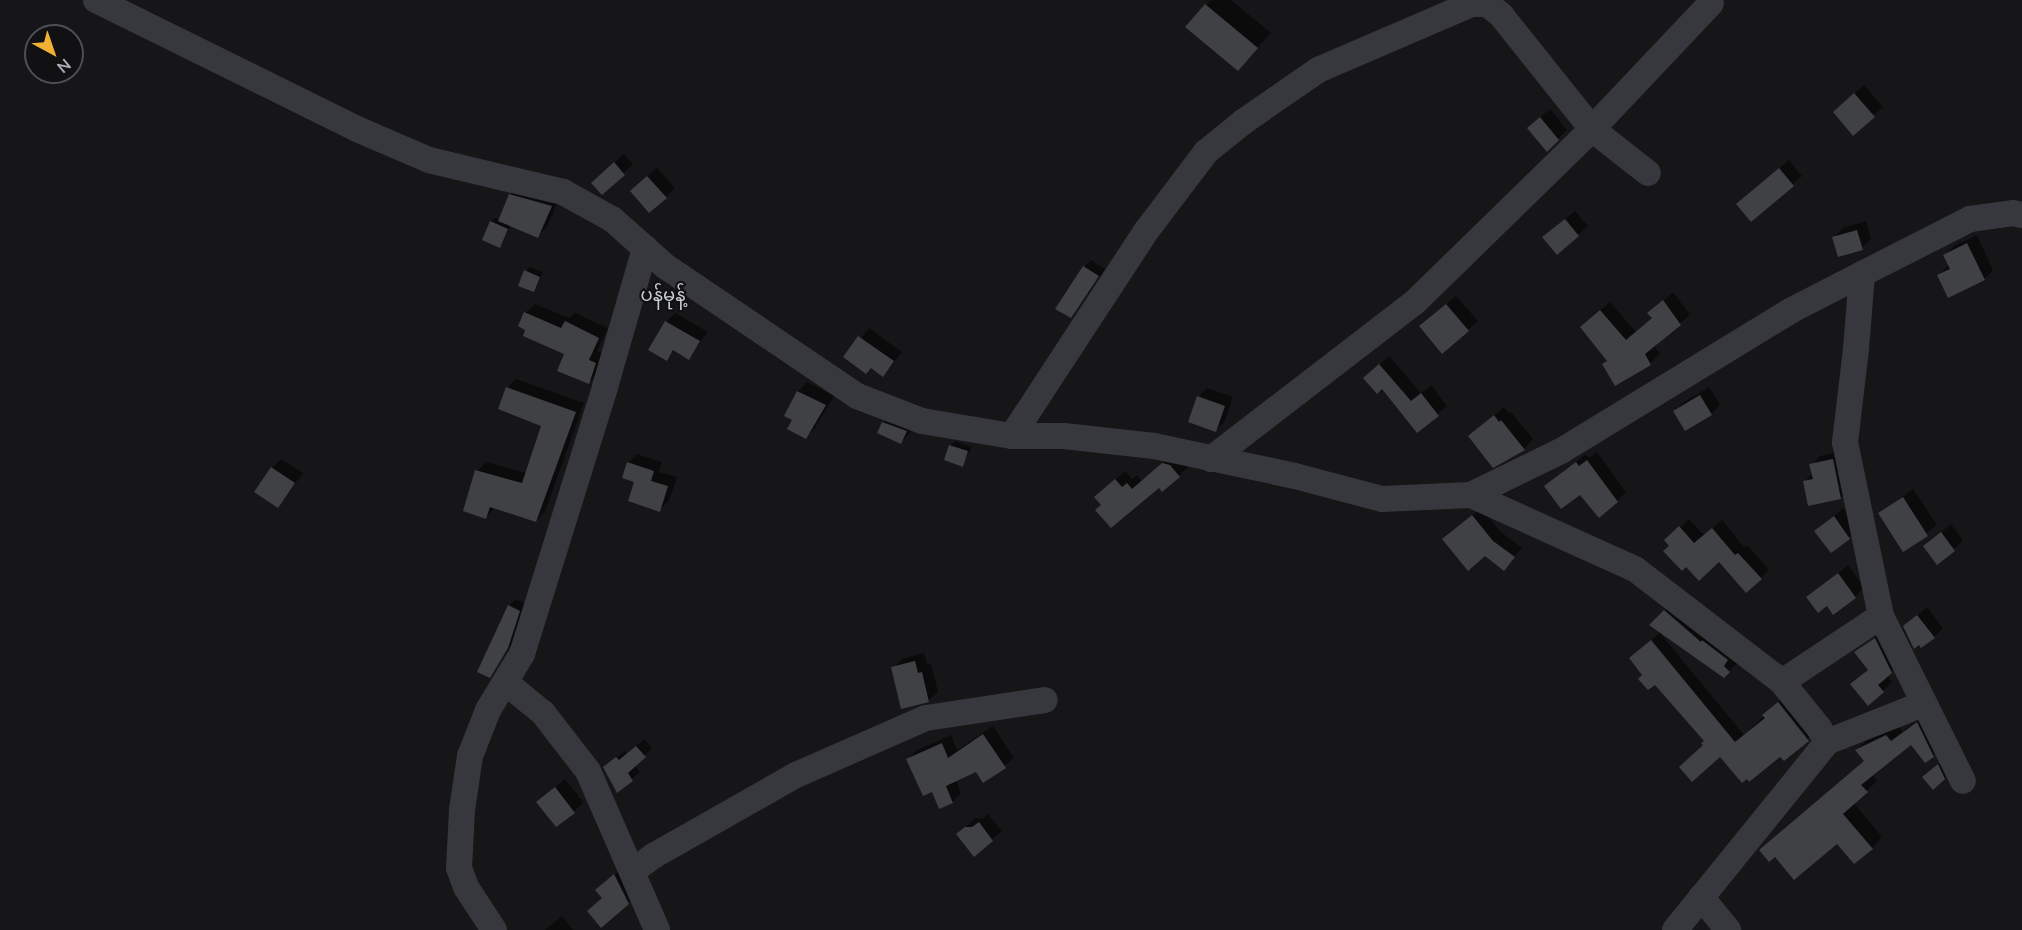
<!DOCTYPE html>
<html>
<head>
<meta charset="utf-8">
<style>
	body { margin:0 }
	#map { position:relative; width:2022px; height:930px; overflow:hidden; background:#161618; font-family:Mulish,"Noto Sans Myanmar",sans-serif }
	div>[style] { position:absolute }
	.shadow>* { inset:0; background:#0007 }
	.building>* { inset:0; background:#404145 }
	.minor>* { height:26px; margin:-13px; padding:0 13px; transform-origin:13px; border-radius:13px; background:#37383d }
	span { translate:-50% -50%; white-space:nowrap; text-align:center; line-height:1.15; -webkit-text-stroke:4.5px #111113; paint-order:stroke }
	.quarter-label { font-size:18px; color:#c9ccd4 }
	.north { position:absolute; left:24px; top:24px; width:60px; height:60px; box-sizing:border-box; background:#111113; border:2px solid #4d4f55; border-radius:50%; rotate:140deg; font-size:16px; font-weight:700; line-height:24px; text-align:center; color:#a8adb8 }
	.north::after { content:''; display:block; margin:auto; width:21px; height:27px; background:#f2b134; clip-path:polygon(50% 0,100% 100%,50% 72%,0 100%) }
</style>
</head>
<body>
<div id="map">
	<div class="shadow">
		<div style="clip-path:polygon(1211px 0,1231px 0,1271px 33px,1238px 69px,1187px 27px)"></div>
		<div style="clip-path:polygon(1864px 85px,1883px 107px,1853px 134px,1844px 103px)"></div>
		<div style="clip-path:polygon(1550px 109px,1567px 130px,1547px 150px,1538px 119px)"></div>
		<div style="clip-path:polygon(624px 154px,633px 164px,602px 193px,602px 173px)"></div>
		<div style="clip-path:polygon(1789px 160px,1802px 176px,1751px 220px,1738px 204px)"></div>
		<div style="clip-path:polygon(657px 168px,675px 188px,666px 197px,641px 182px)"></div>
		<div style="clip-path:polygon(519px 186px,560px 197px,547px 227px,537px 236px,511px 225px,500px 246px,491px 222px,495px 218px,500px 220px,510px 195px)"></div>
		<div style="clip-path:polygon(1575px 211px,1588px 226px,1578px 235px,1554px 228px)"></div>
		<div style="clip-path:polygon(1866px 221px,1871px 239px,1862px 248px,1834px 237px,1843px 228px)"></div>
		<div style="clip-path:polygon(1977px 235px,1993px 270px,1984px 279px,1939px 275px,1949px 265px,1945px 255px,1954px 246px)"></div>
		<div style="clip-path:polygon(1091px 260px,1105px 269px,1071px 316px,1084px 267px)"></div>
		<div style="clip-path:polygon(530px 267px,543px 272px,534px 291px,526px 271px)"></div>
		<div style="clip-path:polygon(1673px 292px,1690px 315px,1654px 345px,1660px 354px,1650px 363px,1615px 384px,1604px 364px,1608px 360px,1591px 318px,1610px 302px,1636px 332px,1653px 317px,1649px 313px)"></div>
		<div style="clip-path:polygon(1456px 296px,1478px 321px,1468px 330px,1430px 317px)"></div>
		<div style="clip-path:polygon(535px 304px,569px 318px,575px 313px,608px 328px,597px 351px,604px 354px,598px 373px,589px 382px,566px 353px,527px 329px,525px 313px)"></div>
		<div style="clip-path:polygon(675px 313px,708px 332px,688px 358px,675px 350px,666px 359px,666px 322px)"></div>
		<div style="clip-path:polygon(869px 328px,902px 352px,883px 375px,871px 367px,845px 357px)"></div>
		<div style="clip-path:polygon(1389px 356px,1421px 393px,1431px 385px,1447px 406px,1418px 431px,1382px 387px,1374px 369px)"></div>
		<div style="clip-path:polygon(516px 379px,584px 403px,545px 512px,536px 521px,495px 508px,486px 517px,477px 471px,486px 462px,527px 473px,543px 425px,507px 388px)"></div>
		<div style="clip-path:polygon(807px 382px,834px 396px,815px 428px,806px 437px,794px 419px,786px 415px,798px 391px)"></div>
		<div style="clip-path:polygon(1709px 387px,1720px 405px,1711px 414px,1674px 411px,1684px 402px)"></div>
		<div style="clip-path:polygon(1207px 388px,1233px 397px,1225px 421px,1216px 430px,1198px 397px)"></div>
		<div style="clip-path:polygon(1504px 407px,1509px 413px,1511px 412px,1533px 439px,1524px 449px,1470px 436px)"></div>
		<div style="clip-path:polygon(893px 413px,915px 422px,910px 433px,901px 442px,883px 423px)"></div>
		<div style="clip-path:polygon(955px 441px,972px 447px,962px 465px,951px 446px)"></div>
		<div style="clip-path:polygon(1842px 451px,1850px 489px,1840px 498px,1804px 482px,1813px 473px,1811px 465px,1820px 456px)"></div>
		<div style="clip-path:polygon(1597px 452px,1626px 492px,1617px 501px,1546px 486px,1586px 454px,1589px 458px)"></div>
		<div style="clip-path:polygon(637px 454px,662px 462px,659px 472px,677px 477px,669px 501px,659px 510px,636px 481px,628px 463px)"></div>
		<div style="clip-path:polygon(1172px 454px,1179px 456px,1188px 467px,1163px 490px,1159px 486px,1102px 504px,1096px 497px,1125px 471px,1132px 479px,1137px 475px,1142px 481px)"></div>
		<div style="clip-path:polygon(281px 459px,303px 473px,278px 506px,272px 468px)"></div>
		<div style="clip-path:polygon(1913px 489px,1937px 525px,1904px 550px,1880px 513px)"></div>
		<div style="clip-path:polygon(1481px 508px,1501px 532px,1522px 548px,1504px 569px,1452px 531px)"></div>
		<div style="clip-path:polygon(1843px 508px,1858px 528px,1849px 537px,1816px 531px)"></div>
		<div style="clip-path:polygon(1689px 519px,1704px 535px,1722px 520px,1744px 547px,1747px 545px,1769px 570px,1761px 578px,1719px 560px,1671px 545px,1666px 540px)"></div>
		<div style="clip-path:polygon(1951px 524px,1963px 541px,1938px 563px,1925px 546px)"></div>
		<div style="clip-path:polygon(1848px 565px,1864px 587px,1855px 597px,1833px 612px,1827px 604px,1808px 597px)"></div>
		<div style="clip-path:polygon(516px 599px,526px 604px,515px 639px,490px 676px,509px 606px)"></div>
		<div style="clip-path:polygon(1674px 602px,1738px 662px,1724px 677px,1651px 624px)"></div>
		<div style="clip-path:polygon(1927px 607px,1943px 628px,1934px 637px,1919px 643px,1905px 626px)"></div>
		<div style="clip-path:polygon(1885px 630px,1901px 662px,1887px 675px,1892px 682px,1883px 691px,1852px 684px,1869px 669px,1856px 652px)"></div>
		<div style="clip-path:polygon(1660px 633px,1744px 735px,1787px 694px,1816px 731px,1785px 759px,1781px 754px,1721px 755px,1705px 745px,1706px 740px,1655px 682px,1644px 675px,1639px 650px)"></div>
		<div style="clip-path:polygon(924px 653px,927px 664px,931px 663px,938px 692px,928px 701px,893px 668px,902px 659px)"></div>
		<div style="clip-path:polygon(1928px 713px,1944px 745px,1933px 756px,1911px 742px,1872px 774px,1877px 781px,1854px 803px,1882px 837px,1872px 848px,1837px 841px,1794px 877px,1866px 760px,1857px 750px,1868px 739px,1897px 725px,1903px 731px)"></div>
		<div style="clip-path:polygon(993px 726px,1014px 758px,984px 781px,976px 771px,956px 780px,961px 793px,952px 802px,940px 807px,933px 790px,908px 759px,917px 750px,951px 735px,957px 750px)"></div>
		<div style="clip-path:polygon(644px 739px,652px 748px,635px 765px,640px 772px,617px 791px,604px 767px,625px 751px,627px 754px)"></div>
		<div style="clip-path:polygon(1942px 761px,1949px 774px,1944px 778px,1928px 773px)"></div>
		<div style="clip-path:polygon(565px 779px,583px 802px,574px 812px,538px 802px)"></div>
		<div style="clip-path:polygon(988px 814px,1002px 831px,974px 855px,958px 834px,975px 818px,982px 819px)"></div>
		<div style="clip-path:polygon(624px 867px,638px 894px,628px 903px,604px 898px,607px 881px)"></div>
		<div style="clip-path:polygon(562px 916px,573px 930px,545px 930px)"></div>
	</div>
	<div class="building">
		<div style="clip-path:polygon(1205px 4px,1258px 48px,1238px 71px,1185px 27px)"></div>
		<div style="clip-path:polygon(1854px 93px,1875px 117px,1853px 136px,1833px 112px)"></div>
		<div style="clip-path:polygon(1540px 117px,1559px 140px,1547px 152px,1527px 128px)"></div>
		<div style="clip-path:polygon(614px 162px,625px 175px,602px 195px,591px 183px)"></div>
		<div style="clip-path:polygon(1779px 168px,1794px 186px,1751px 222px,1736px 204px)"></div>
		<div style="clip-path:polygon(647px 176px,667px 198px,649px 213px,630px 191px)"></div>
		<div style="clip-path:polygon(509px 194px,552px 206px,538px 238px,498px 221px)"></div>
		<div style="clip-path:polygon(1565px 219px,1579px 236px,1557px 255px,1542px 237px)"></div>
		<div style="clip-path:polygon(490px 221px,508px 229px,500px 248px,482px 240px)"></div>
		<div style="clip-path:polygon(1857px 230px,1863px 250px,1838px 257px,1832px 237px)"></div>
		<div style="clip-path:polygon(1967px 243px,1985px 280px,1948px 298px,1937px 275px,1950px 269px,1943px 255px)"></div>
		<div style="clip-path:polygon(1083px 266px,1099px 276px,1071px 318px,1055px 309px)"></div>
		<div style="clip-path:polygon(524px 270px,540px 277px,534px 292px,518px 286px)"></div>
		<div style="clip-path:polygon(1663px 300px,1681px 325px,1645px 354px,1651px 365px,1615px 386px,1602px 364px,1607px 361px,1580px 327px,1600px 310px,1626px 340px,1652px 318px,1647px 313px)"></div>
		<div style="clip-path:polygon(1446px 304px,1469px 331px,1442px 354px,1419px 326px)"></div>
		<div style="clip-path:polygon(524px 312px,561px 328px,565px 321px,599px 338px,589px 360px,596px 363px,589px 384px,557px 371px,564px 354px,523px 336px,525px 330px,518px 326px)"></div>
		<div style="clip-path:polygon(665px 321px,700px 341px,689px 360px,673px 350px,667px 361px,648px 350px)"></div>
		<div style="clip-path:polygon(858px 336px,894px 361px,883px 377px,871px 368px,866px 374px,843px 357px)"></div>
		<div style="clip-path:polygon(1379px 364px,1411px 401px,1421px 393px,1439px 416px,1417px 433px,1382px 389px,1377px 394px,1363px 378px)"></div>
		<div style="clip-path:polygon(506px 387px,576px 412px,536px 522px,490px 507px,486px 519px,463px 511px,475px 470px,522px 483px,541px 426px,498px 409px)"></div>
		<div style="clip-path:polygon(797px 391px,826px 405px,806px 439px,787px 429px,792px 420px,784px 416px)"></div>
		<div style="clip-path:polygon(1700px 395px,1712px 415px,1685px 431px,1673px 411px)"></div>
		<div style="clip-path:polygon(1197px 396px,1225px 406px,1216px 432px,1188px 422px)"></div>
		<div style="clip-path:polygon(1494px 415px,1499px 422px,1501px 420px,1525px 450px,1493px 468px,1468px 436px)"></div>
		<div style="clip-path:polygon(882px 422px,907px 431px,901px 444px,877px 433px)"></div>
		<div style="clip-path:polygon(949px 445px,968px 451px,963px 467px,944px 460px)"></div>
		<div style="clip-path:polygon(1833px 459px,1841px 499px,1808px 506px,1803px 481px,1813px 479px,1809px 464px)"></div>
		<div style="clip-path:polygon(1587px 460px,1618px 502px,1599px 518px,1580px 495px,1561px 509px,1544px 486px,1576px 462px,1579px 466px)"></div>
		<div style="clip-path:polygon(627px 462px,654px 471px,651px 481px,668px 486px,660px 512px,628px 501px,634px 482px,622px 478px)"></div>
		<div style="clip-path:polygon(1162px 463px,1170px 465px,1180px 477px,1162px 492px,1159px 488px,1111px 528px,1095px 510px,1101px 505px,1094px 497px,1115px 479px,1122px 487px,1127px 483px,1132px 489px)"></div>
		<div style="clip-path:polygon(271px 467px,295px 483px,278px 508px,254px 492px)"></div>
		<div style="clip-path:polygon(1903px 497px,1928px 536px,1903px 552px,1878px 513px)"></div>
		<div style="clip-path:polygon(1472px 515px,1493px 541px,1515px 557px,1504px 571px,1485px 556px,1468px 571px,1442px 539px)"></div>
		<div style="clip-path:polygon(1834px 516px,1850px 539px,1831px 553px,1814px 531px)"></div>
		<div style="clip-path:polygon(1679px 526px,1694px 543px,1712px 528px,1735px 555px,1738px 553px,1762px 579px,1746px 593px,1719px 562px,1699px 581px,1686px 567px,1682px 571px,1663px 551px,1669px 546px,1664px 540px)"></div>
		<div style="clip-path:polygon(1941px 532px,1955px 551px,1937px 565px,1923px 546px)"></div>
		<div style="clip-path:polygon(1838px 573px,1856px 598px,1833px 615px,1827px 606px,1818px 613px,1806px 597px)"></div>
		<div style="clip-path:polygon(508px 605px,520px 611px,508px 648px,490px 678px,477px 672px)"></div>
		<div style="clip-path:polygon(1664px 610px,1701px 642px,1702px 640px,1728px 660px,1724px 666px,1730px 672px,1724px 678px,1649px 625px)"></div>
		<div style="clip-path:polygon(1917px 615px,1935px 638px,1921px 648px,1919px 645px,1914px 649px,1903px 626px)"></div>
		<div style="clip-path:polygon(1875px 638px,1892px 673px,1878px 685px,1884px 692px,1868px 706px,1850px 684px,1868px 670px,1854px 652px)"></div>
		<div style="clip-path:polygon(1651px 640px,1735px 742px,1765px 718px,1762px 715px,1778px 702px,1809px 741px,1784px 761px,1780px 757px,1749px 782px,1747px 779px,1742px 783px,1720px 757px,1692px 782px,1679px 767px,1703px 745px,1701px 743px,1704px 741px,1655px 685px,1648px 690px,1638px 679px,1642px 675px,1629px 658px)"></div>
		<div style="clip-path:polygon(915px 661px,918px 673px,922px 672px,929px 702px,901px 709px,891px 667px)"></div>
		<div style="clip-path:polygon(1917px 722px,1934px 757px,1925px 763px,1911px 745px,1861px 785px,1868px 792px,1843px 814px,1873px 849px,1854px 864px,1837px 844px,1794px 880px,1775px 857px,1769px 862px,1759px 850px,1864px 761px,1855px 750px,1886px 735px,1891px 741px)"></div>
		<div style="clip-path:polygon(983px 734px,1006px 768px,983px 783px,976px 772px,946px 786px,953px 803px,939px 809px,932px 792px,923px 796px,906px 759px,942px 743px,948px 758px)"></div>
		<div style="clip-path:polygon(636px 746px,646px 757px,628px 773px,633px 781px,617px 793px,603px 767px,616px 757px,619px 760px)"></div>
		<div style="clip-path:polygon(1938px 764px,1945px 779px,1933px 790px,1922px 777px)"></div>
		<div style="clip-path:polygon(555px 787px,575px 813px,556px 827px,536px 802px)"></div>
		<div style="clip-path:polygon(979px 822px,993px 841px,974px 857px,956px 834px,965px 827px,972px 827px)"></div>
		<div style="clip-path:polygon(614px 874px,629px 904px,601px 928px,587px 911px,602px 898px,595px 890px)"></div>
	</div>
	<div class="minor">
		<div style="left:96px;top:0;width:291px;rotate:26.3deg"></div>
		<div style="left:357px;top:129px;width:78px;rotate:23.3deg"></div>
		<div style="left:429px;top:160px;width:138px;rotate:13.4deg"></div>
		<div style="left:563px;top:192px;width:56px;rotate:28.9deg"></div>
		<div style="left:612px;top:219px;width:71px;rotate:41.6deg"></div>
		<div style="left:665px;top:266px;width:232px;rotate:34.1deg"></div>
		<div style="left:857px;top:396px;width:70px;rotate:21deg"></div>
		<div style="left:922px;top:421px;width:91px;rotate:9.5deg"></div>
		<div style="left:1012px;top:436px;width:52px"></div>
		<div style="left:1064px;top:436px;width:91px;rotate:6.3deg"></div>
		<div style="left:1154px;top:446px;width:144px;rotate:12deg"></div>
		<div style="left:1295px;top:476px;width:90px;rotate:14.8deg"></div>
		<div style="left:1382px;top:499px;width:89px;rotate:-2.6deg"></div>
		<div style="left:1471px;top:495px;width:100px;rotate:-26.1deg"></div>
		<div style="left:1561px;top:451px;width:268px;rotate:-31.4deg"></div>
		<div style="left:1790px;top:311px;width:81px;rotate:-27.2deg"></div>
		<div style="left:1862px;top:274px;width:121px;rotate:-27deg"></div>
		<div style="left:1970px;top:219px;width:43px;rotate:-7.9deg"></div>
		<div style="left:2013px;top:213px;width:9px;rotate:13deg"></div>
		<div style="left:1862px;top:274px;width:75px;rotate:94.6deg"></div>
		<div style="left:1856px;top:349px;width:94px;rotate:96.7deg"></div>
		<div style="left:1845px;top:442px;width:178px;rotate:78.3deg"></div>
		<div style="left:1881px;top:616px;width:184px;rotate:63.6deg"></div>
		<div style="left:1012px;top:436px;width:246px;rotate:-56.8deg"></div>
		<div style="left:1147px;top:230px;width:98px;rotate:-52.9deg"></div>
		<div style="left:1206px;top:152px;width:48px;rotate:-39deg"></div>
		<div style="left:1243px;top:122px;width:91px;rotate:-34.7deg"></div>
		<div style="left:1318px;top:70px;width:167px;rotate:-23.3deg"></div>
		<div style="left:1471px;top:4px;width:16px"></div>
		<div style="left:1487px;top:4px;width:18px;rotate:38deg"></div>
		<div style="left:1501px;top:15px;width:146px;rotate:51.4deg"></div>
		<div style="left:1592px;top:129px;width:71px;rotate:38.2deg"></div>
		<div style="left:1211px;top:459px;width:257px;rotate:-37.6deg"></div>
		<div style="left:1415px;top:302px;width:248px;rotate:-44.3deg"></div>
		<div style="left:1592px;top:129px;width:173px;rotate:-46.6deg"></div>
		<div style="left:1471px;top:495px;width:180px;rotate:24.3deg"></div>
		<div style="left:1635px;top:569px;width:185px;rotate:37.5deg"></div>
		<div style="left:1782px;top:682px;width:59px;rotate:51.2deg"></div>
		<div style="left:1819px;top:728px;width:16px;rotate:60deg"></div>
		<div style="left:505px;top:682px;width:49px;rotate:39.2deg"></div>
		<div style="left:543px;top:713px;width:73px;rotate:52.2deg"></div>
		<div style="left:588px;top:771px;width:173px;rotate:66.5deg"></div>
		<div style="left:1782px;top:682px;width:119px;rotate:-33.7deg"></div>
		<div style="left:634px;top:870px;width:26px;rotate:-36deg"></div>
		<div style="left:655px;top:855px;width:162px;rotate:-29.6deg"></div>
		<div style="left:796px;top:775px;width:142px;rotate:-23.7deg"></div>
		<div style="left:926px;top:718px;width:120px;rotate:-8.6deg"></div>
		<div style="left:1701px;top:897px;width:43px;rotate:50.7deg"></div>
		<div style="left:494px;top:930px;width:51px;rotate:-123.1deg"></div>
		<div style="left:466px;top:887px;width:20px;rotate:-110deg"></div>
		<div style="left:459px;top:868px;width:58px;rotate:-87deg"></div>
		<div style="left:462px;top:810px;width:55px;rotate:-81.6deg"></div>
		<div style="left:470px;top:756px;width:49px;rotate:-68.6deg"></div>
		<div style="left:488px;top:710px;width:66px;rotate:-58.7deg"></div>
		<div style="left:522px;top:654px;width:280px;rotate:-72.7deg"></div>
		<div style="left:605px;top:387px;width:145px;rotate:-73.9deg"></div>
		<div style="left:1675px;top:930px;width:242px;rotate:-51deg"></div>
		<div style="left:1827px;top:742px;width:103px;rotate:-21.6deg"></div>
	</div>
	<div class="quarter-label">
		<span style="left:663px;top:295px">ပန်မုန့်</span>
	</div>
	<div class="north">N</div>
</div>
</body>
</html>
